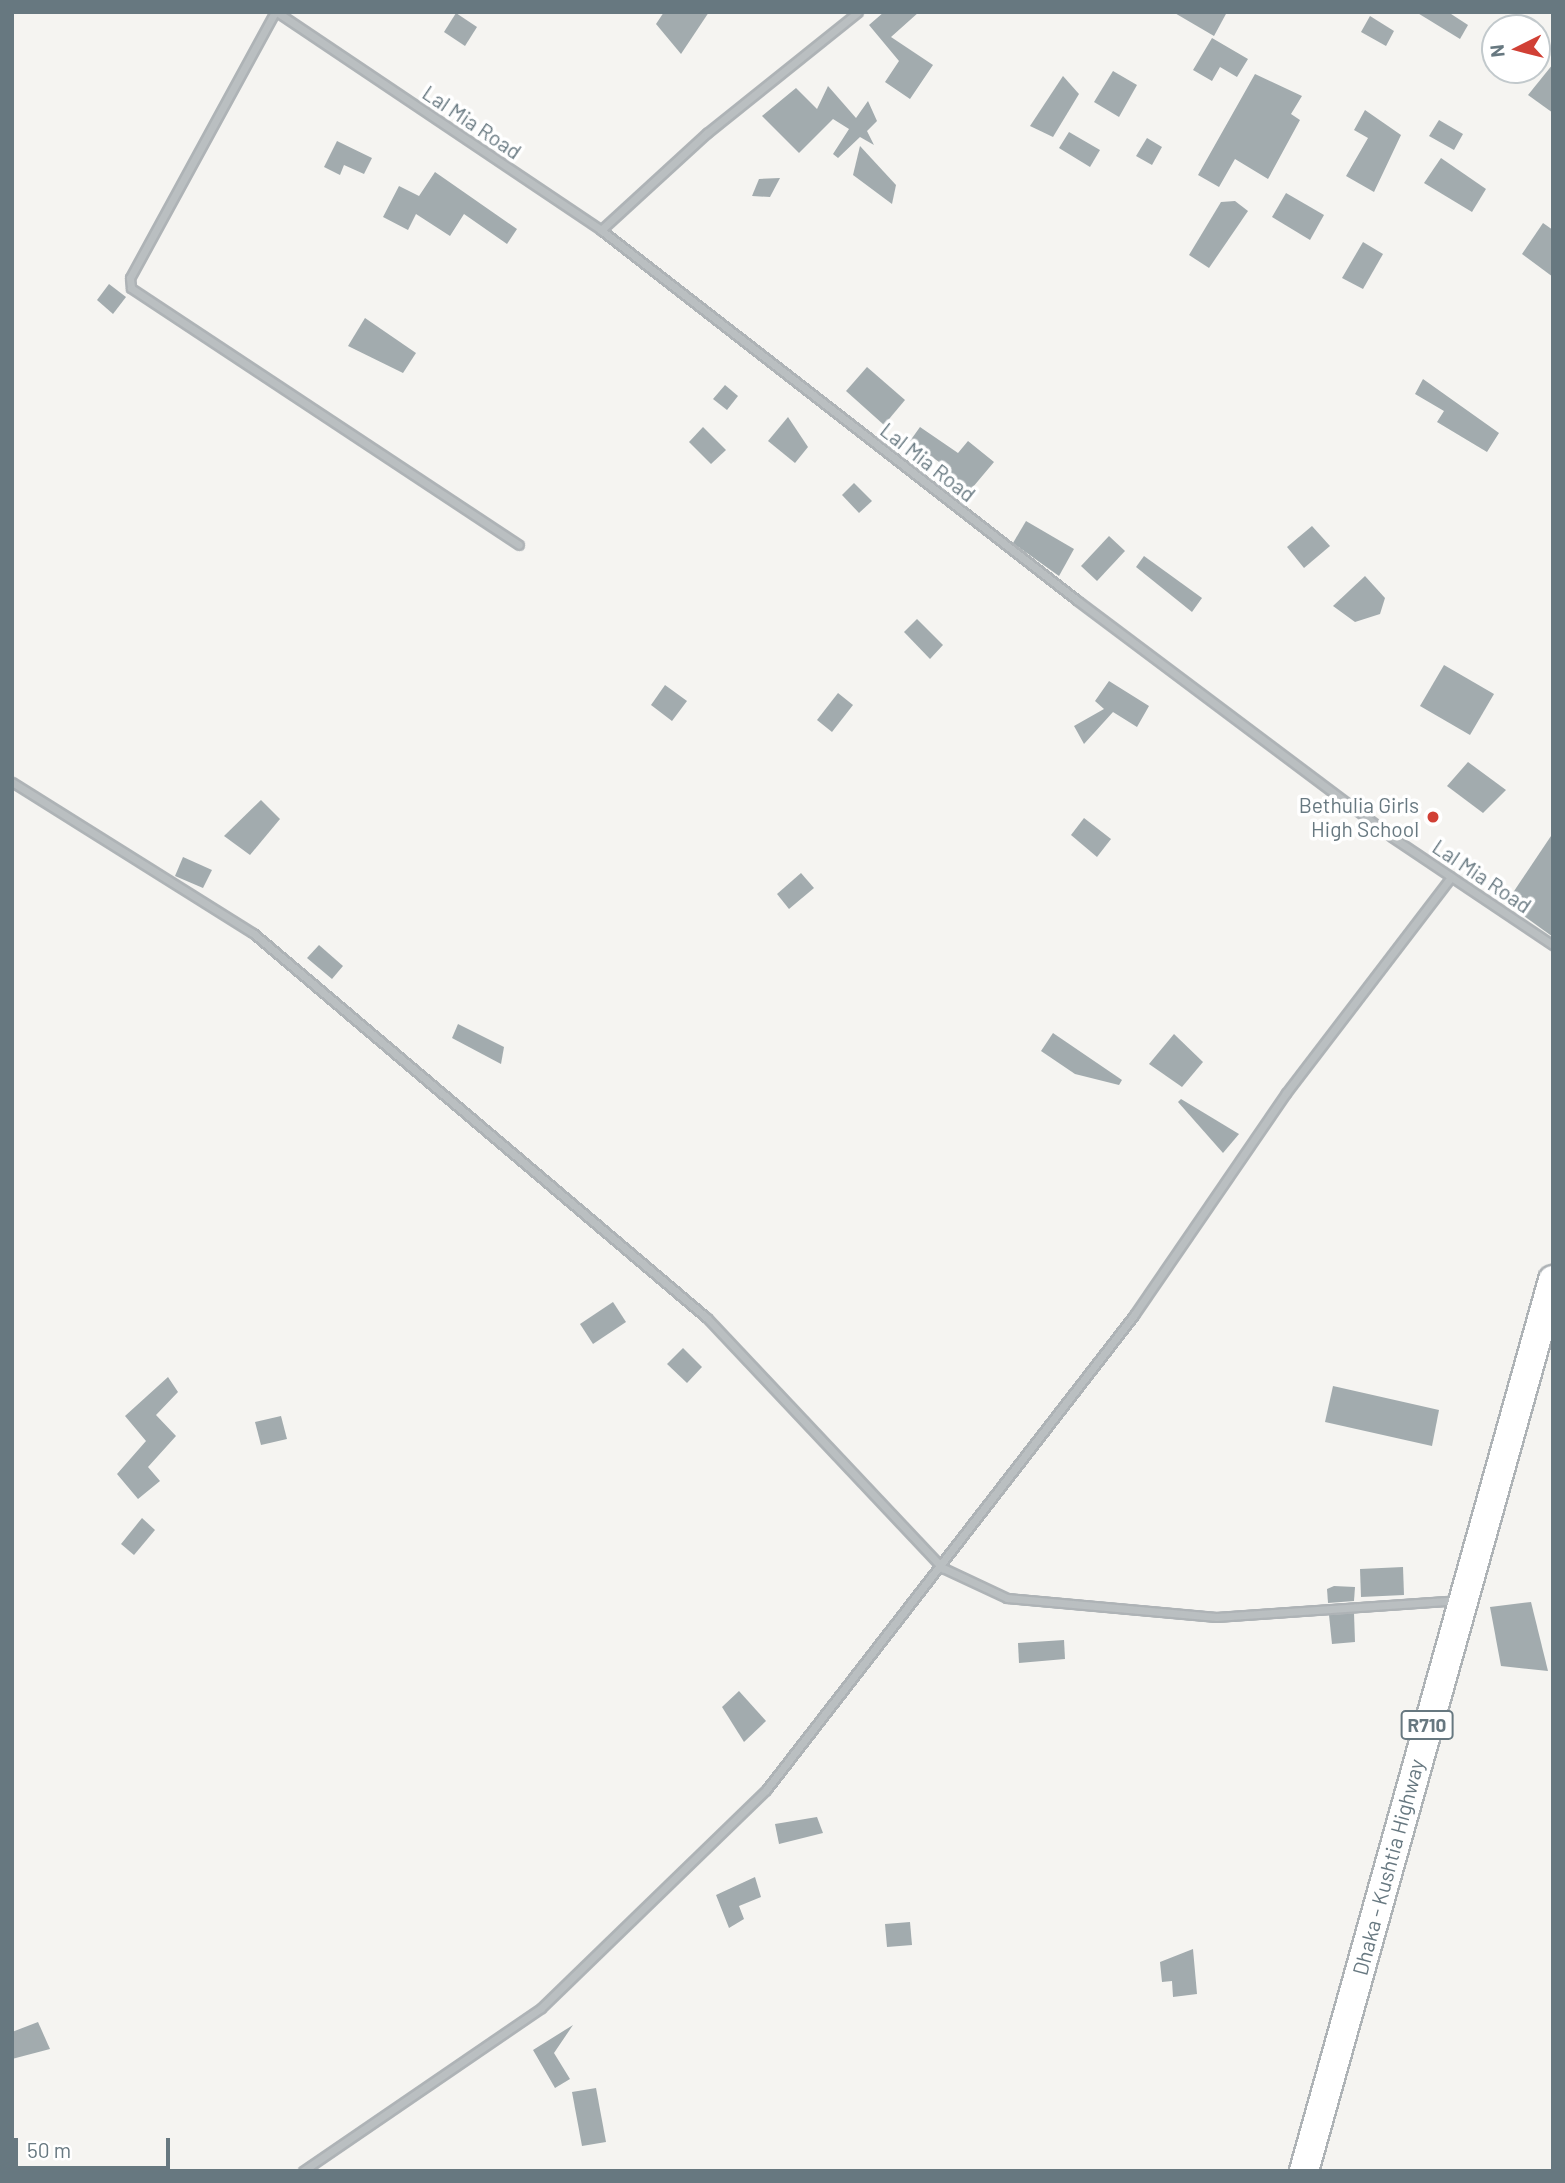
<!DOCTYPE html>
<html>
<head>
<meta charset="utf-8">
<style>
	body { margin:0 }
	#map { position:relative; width:1565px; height:2183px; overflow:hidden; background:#f5f4f1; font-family:Barlow,sans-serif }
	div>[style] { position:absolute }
	.building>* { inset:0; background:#a2abae }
	.roads { filter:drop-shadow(2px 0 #aeb3b6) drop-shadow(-2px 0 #aeb3b6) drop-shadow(0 2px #aeb3b6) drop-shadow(0 -2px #aeb3b6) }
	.minor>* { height:7px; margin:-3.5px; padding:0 3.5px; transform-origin:3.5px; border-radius:3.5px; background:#babfc1 }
	.primary>* { height:28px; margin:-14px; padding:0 14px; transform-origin:14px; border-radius:14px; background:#fff }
	.dots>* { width:19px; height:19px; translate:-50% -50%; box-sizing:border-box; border:4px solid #fff; border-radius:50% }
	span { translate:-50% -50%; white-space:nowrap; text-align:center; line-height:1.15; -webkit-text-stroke:7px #fff; paint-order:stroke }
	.shield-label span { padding:2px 5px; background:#fff; border:2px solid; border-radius:5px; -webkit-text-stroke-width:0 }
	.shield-label { font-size:19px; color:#677880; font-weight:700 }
	.street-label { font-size:21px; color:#677880 }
	.poi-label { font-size:21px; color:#677880 }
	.right { translate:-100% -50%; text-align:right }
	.frame { position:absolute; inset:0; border:14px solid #677880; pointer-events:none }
	.north { position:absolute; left:1481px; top:14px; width:70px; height:70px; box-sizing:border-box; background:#fff; border:2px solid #c2c9cc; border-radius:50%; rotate:264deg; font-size:19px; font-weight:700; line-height:28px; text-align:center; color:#677880 }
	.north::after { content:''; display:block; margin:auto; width:24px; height:32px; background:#d14035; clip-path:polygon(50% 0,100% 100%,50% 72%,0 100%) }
	.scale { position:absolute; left:14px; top:2138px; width:156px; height:32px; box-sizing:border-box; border:4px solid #677880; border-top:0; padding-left:9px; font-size:21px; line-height:24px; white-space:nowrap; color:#677880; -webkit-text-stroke:5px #fff; paint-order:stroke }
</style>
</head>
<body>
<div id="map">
	<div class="building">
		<div style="clip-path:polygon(664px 12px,709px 12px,681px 54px,656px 24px)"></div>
		<div style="clip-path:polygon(884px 12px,919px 12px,891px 37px,933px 65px,910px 99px,885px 82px,899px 61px,869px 25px)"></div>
		<div style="clip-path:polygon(1173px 12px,1227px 12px,1214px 36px)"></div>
		<div style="clip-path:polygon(1416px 12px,1448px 12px,1468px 25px,1460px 39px)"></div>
		<div style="clip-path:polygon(456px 13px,477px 27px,465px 46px,444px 32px)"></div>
		<div style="clip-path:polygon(1370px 16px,1394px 31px,1386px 46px,1361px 32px)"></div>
		<div style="clip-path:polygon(1212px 38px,1248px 59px,1237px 77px,1220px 67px,1212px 81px,1193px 70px)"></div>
		<div style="clip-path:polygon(1553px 64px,1553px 113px,1528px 95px)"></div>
		<div style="clip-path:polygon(1113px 71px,1137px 85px,1119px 117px,1094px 102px)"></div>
		<div style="clip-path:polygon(1255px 74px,1302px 96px,1291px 114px,1300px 120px,1268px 179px,1235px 159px,1219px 187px,1198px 175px)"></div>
		<div style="clip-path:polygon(1063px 76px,1079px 94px,1053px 137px,1030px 126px)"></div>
		<div style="clip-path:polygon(828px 86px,856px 118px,868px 101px,877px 121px,867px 131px,874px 145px,860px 137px,838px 158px,833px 154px,849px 129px,833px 119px,799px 153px,762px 116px,796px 88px,817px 109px)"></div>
		<div style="clip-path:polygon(1365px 110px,1401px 135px,1374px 192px,1346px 176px,1368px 138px,1354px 130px)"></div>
		<div style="clip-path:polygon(1439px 120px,1463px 134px,1454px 150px,1429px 136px)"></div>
		<div style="clip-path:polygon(1069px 132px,1100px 150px,1090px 167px,1059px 148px)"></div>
		<div style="clip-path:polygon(1147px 138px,1162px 147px,1152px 165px,1136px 156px)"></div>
		<div style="clip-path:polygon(337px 141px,372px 158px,364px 174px,344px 165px,340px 175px,324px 167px)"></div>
		<div style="clip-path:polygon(860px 146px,896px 185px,892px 204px,853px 175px)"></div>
		<div style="clip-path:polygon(1441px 158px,1486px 189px,1472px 212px,1424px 183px)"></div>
		<div style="clip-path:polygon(435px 172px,517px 229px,507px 244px,464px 214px,450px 236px,416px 214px,408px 230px,383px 217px,399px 186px,419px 196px)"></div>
		<div style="clip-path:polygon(780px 178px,770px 197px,752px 196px,759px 179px)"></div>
		<div style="clip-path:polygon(1286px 193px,1324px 215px,1310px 240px,1272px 217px)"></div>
		<div style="clip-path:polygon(1235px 201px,1248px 211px,1209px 268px,1189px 255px,1221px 202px)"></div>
		<div style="clip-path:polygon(1543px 223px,1553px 230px,1553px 277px,1522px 254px)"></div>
		<div style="clip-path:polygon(1363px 242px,1383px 254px,1363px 289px,1342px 278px)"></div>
		<div style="clip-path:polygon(109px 284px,126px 297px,113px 314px,97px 300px)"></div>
		<div style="clip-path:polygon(365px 318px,416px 353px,403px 373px,348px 346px)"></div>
		<div style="clip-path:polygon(867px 367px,905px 400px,884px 425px,846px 391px)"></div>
		<div style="clip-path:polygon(1423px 379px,1499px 433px,1487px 452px,1437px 422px,1444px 411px,1415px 394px)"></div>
		<div style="clip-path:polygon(725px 385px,738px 396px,727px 410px,713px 399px)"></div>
		<div style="clip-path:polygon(788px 417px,808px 447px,795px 463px,768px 441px)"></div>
		<div style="clip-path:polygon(703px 427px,726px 450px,711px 464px,689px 442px)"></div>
		<div style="clip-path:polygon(920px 427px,958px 453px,968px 441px,994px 462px,962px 500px,937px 479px,946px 467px,910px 441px)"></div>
		<div style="clip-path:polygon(854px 483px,872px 501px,859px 513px,842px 495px)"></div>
		<div style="clip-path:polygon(1026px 521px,1074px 549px,1059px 576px,1013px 543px)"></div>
		<div style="clip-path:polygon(1312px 526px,1330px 546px,1304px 568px,1287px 547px)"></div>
		<div style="clip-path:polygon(1109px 536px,1125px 551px,1097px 581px,1081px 566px)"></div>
		<div style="clip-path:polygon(1144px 556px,1202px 598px,1192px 612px,1136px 567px)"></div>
		<div style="clip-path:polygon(1365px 576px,1385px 598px,1380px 614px,1355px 622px,1333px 606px)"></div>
		<div style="clip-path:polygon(917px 619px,943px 645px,930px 659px,904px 632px)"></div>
		<div style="clip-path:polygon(1444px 665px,1494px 694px,1470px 735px,1420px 706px)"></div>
		<div style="clip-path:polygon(1109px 681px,1149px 706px,1137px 727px,1113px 712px,1084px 744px,1074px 726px,1104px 709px,1095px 701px)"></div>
		<div style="clip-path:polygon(665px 685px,687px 701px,672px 721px,651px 705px)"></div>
		<div style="clip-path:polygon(838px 693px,853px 705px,832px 732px,817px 720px)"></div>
		<div style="clip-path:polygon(1468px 762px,1506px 790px,1483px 813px,1447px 786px)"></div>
		<div style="clip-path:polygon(261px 800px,280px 819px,250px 855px,224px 836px)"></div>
		<div style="clip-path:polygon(1084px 818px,1111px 839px,1097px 857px,1071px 835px)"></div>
		<div style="clip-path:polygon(1553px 833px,1553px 937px,1506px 903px)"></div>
		<div style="clip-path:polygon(183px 857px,212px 870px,203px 888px,175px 876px)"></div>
		<div style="clip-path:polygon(801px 873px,814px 888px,789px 909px,777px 894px)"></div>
		<div style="clip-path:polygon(319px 945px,343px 966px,332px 979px,307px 958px)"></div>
		<div style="clip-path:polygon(458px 1024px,504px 1047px,501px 1064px,452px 1038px)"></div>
		<div style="clip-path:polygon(1053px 1033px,1122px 1080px,1119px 1085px,1075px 1074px,1041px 1051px)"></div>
		<div style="clip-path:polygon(1174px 1034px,1203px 1062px,1182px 1087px,1149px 1064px)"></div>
		<div style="clip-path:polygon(1181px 1099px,1239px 1134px,1223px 1153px,1178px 1102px)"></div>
		<div style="clip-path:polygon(613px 1302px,626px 1322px,593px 1344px,580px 1324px)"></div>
		<div style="clip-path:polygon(683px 1348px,702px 1367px,687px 1383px,667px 1364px)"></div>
		<div style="clip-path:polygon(168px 1377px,178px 1392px,156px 1415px,176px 1436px,148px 1467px,160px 1481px,138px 1499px,117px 1474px,146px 1441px,125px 1416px)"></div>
		<div style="clip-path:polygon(1333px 1386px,1439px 1410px,1432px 1446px,1325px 1422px)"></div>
		<div style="clip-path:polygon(281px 1416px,287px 1439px,261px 1445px,255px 1422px)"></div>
		<div style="clip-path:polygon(142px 1518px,155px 1530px,134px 1555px,121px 1544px)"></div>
		<div style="clip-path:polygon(1403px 1567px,1404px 1595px,1361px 1597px,1360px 1569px)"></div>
		<div style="clip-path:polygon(1334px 1586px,1355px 1587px,1354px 1601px,1328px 1603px,1327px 1589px)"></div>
		<div style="clip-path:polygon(1531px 1602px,1548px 1671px,1501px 1666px,1490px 1607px)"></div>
		<div style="clip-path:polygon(1354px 1613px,1355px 1642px,1332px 1644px,1329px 1615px)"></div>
		<div style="clip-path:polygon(1064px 1640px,1065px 1659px,1019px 1663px,1018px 1643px)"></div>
		<div style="clip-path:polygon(739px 1691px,766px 1721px,744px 1742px,722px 1707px)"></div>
		<div style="clip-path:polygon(817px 1817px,823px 1833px,779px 1844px,775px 1824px)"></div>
		<div style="clip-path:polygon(755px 1877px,761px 1897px,739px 1906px,744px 1919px,729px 1928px,716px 1895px)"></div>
		<div style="clip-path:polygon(910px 1922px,912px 1945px,887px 1947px,885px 1924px)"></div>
		<div style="clip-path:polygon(1193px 1949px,1197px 1994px,1173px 1997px,1172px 1981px,1162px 1982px,1160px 1962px)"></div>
		<div style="clip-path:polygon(38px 2022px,50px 2049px,12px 2059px,12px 2032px)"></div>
		<div style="clip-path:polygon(573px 2025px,554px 2053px,570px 2079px,555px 2088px,533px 2050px)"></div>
		<div style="clip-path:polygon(596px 2088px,606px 2142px,582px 2146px,572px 2092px)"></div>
	</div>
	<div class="roads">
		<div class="minor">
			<div style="left:275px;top:12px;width:303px;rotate:118.6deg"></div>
			<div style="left:130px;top:278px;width:10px;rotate:84deg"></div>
			<div style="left:131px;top:288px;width:465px;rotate:33.5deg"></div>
			<div style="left:277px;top:12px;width:391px;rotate:33.9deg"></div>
			<div style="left:601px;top:230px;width:604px;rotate:37.87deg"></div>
			<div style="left:1078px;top:601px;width:393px;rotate:36.9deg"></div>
			<div style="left:1392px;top:837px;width:194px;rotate:33.9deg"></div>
			<div style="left:601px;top:230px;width:144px;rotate:-42.5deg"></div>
			<div style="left:707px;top:133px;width:193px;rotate:-38.7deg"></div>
			<div style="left:12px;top:782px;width:284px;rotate:32.1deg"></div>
			<div style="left:253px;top:933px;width:595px;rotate:40.3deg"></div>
			<div style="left:707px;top:1318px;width:344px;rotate:46.7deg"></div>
			<div style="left:943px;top:1568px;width:71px;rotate:25.1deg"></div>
			<div style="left:1007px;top:1598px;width:210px;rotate:5.2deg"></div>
			<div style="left:1216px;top:1617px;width:243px;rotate:-4deg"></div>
			<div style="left:303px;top:2171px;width:288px;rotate:-34.4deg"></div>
			<div style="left:541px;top:2008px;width:313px;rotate:-44.1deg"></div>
			<div style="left:766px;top:1790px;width:601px;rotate:-52.23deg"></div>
			<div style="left:1134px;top:1315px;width:269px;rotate:-55.6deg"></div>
			<div style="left:1286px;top:1093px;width:272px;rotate:-52.6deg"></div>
		</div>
		<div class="primary">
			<div style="left:1304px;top:2171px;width:925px;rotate:-74.39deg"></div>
		</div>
	</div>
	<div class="dots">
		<div style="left:1433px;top:817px;background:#d14035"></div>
	</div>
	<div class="shield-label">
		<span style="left:1427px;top:1725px">R710</span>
	</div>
	<div class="street-label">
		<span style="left:472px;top:122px;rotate:34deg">Lal Mia Road</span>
		<span style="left:928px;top:462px;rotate:38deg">Lal Mia Road</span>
		<span style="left:1482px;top:876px;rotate:34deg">Lal Mia Road</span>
		<span style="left:1388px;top:1867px;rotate:-75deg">Dhaka - Kushtia Highway</span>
	</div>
	<div class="poi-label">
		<span class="right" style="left:1419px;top:817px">Bethulia Girls<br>High School</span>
	</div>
	<div class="frame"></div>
	<div class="north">N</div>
	<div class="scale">50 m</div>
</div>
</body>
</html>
